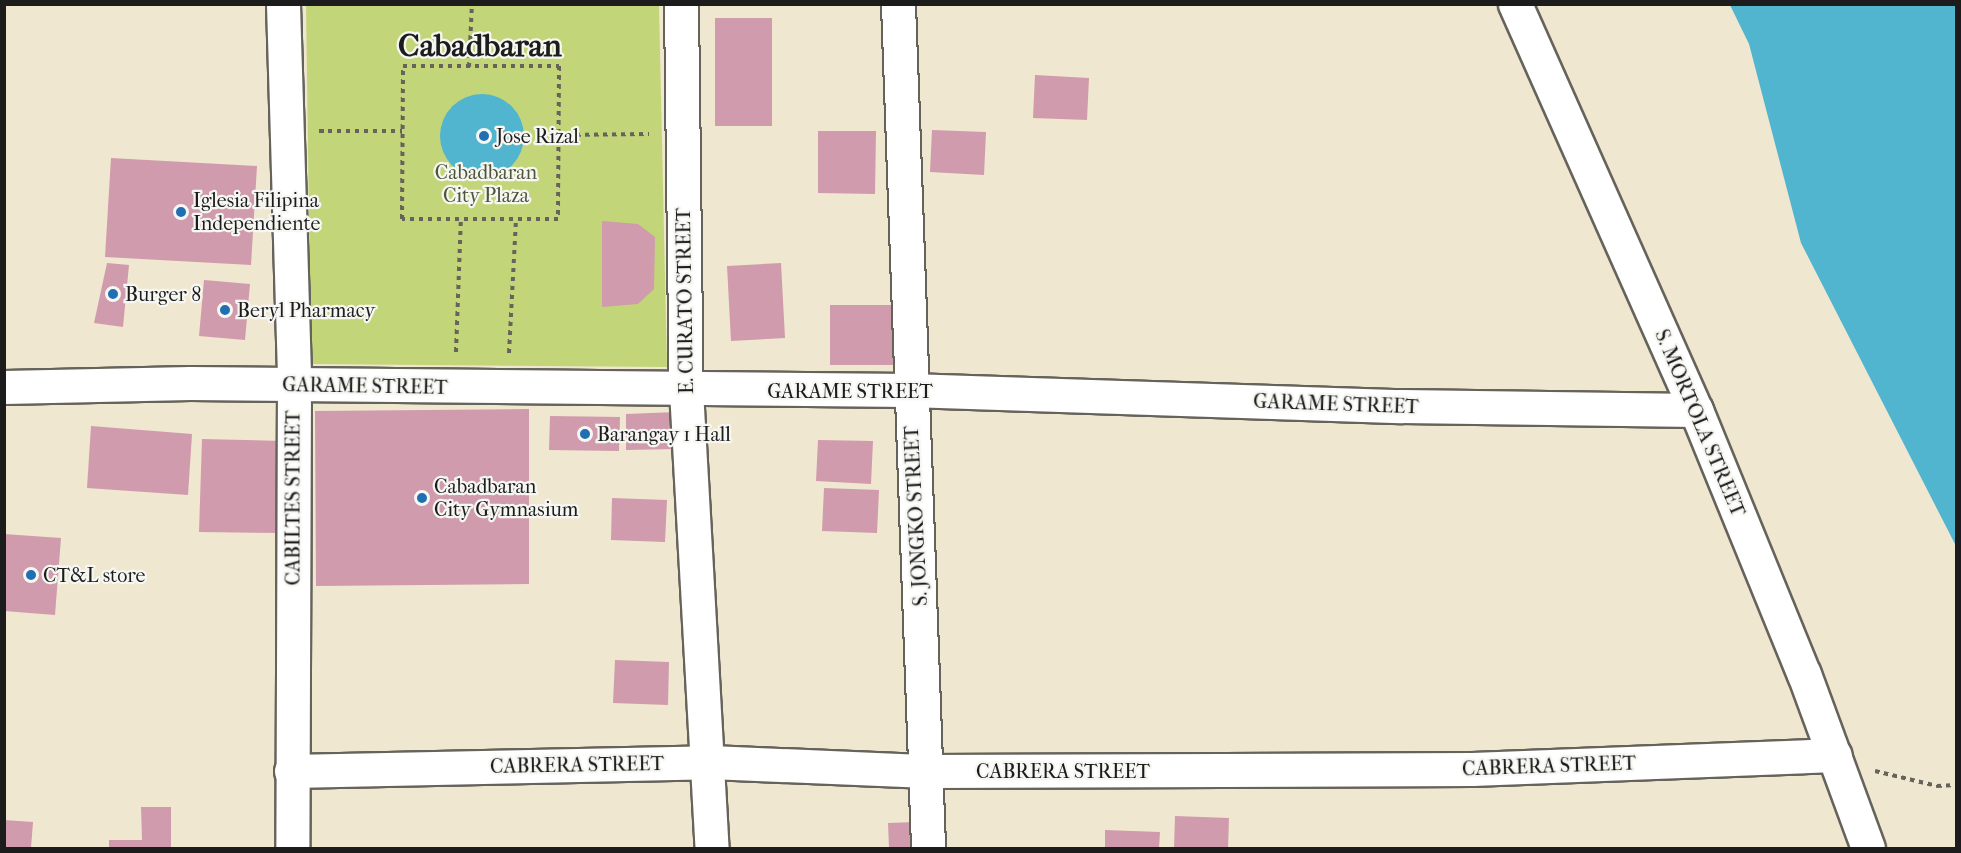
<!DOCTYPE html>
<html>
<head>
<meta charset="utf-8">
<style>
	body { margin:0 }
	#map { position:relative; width:1961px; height:853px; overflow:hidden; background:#f0e7d0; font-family:"IM FELL French Canon",serif }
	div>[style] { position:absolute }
	.green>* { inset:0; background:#c2d679 }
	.water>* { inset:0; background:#51b5cf }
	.round { border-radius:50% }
	.building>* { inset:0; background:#d09bac }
	.path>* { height:4px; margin-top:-2px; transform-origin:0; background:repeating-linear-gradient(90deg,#66635b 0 4.5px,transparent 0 9px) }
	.roads { filter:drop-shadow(2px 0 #66635b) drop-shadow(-2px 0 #66635b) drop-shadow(0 2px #66635b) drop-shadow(0 -2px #66635b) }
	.minor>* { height:33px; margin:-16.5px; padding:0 16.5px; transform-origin:16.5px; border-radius:16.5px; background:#fff }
	.dots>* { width:16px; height:16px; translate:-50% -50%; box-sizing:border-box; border:3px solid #f6f6f2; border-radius:50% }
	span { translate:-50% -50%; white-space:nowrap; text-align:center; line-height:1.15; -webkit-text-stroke:4.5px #f6f6f2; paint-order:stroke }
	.poi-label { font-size:20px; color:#1c1c1c }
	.left { translate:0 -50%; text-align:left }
	.park-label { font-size:20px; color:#4e5438 }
	.street-label { font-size:20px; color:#1c1c1c }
	.town-label { font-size:32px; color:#1c1c1c; font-weight:700 }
	.frame { position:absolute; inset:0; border:6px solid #1c1c1c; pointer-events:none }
</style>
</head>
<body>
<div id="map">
	<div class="green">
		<div style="clip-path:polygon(306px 5px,659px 5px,667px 367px,311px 364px)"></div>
	</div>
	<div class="water">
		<div style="clip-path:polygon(1730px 5px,1956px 5px,1956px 546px,1801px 243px,1749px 44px)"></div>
		<div class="round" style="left:440px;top:94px;width:84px;height:84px"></div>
	</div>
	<div class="building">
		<div style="clip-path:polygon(715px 18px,772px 18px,772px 126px,715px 126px)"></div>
		<div style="clip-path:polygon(1035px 75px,1089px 78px,1087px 120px,1033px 118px)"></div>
		<div style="clip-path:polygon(932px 130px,986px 132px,984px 175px,930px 172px)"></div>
		<div style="clip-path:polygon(818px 131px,876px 131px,875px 194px,818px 193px)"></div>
		<div style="clip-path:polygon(111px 158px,257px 166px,251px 265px,105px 257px)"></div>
		<div style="clip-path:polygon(602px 221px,638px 224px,655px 237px,654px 289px,638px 304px,602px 307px)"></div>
		<div style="clip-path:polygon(107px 263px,129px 265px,123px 327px,94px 323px)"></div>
		<div style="clip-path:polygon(781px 263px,785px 338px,731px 341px,727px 266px)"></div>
		<div style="clip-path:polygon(204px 280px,250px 284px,245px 340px,199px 336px)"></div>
		<div style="clip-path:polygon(830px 305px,893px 305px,893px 365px,830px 365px)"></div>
		<div style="clip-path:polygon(529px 409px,529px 584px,316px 586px,315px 411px)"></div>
		<div style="clip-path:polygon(677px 412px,678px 449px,626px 450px,626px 414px)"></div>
		<div style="clip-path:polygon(550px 416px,620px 417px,619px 451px,549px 450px)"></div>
		<div style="clip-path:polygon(91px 426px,192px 434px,188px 495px,87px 488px)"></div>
		<div style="clip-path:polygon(202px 439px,283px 441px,282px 533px,199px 532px)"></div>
		<div style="clip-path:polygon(818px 440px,873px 441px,871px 484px,816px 481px)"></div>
		<div style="clip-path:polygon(824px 488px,879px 490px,877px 533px,822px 531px)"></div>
		<div style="clip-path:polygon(612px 498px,667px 500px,665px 542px,611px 540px)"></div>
		<div style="clip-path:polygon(4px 534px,61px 538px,55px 615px,4px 611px)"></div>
		<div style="clip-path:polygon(615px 660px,669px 662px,668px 705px,613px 703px)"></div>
		<div style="clip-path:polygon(141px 807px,171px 807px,171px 848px,109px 848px,109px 840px,142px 840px)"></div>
		<div style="clip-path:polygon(1175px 816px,1229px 818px,1228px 848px,1174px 848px)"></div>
		<div style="clip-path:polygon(4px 820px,33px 822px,31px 848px,4px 848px)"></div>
		<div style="clip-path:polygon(916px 822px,918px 848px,889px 848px,888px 823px)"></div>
		<div style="clip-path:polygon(1105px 830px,1160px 832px,1159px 848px,1105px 848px)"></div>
	</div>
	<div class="path">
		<div style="left:403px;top:66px;width:156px"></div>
		<div style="left:559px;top:66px;width:153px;rotate:90.4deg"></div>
		<div style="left:558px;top:219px;width:156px;rotate:180deg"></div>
		<div style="left:402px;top:219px;width:153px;rotate:-89.6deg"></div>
		<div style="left:469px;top:67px;width:63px;rotate:-87.3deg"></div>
		<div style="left:319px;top:131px;width:83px"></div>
		<div style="left:558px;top:135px;width:91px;rotate:-0.6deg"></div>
		<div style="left:456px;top:352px;width:134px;rotate:-87.9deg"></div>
		<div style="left:509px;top:353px;width:134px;rotate:-87deg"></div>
		<div style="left:1875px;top:771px;width:64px;rotate:13.6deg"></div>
		<div style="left:1937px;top:786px;width:19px;rotate:-3deg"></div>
	</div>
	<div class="roads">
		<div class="minor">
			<div style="left:283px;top:4px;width:381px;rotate:88.3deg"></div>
			<div style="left:294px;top:385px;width:463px;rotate:90.2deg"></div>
			<div style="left:681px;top:4px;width:386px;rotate:89.3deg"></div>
			<div style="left:686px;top:390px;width:459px;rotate:86.8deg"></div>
			<div style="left:898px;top:4px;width:845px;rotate:87.96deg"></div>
			<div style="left:1515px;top:4px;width:445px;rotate:66deg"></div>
			<div style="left:1696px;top:410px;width:285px;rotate:67.8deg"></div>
			<div style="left:1804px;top:674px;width:185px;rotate:69.8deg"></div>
			<div style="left:4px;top:387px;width:186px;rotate:-1.2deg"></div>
			<div style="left:190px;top:383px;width:719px;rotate:0.56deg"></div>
			<div style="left:909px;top:390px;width:492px;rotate:1.9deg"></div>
			<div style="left:1401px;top:406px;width:295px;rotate:0.8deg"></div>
			<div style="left:291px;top:771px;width:419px;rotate:-1.2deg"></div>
			<div style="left:710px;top:762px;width:218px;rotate:2.4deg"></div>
			<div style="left:928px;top:771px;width:544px;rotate:-0.21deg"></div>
			<div style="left:1472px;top:769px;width:363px;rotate:-2.2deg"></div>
		</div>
	</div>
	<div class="dots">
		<div style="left:484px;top:136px;background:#1f6fb2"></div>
		<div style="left:181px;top:212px;background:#1f6fb2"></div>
		<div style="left:113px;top:294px;background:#1f6fb2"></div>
		<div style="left:225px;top:310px;background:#1f6fb2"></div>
		<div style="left:585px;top:434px;background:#1f6fb2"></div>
		<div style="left:422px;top:498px;background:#1f6fb2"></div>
		<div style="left:31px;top:575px;background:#1f6fb2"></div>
	</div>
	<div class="poi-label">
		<span class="left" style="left:496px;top:136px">Jose Rizal</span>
		<span class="left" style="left:193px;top:212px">Iglesia Filipina<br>Independiente</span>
		<span class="left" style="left:125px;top:294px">Burger 8</span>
		<span class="left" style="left:237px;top:310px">Beryl Pharmacy</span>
		<span class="left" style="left:597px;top:434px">Barangay 1 Hall</span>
		<span class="left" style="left:434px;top:498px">Cabadbaran<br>City Gymnasium</span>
		<span class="left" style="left:43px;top:575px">CT&amp;L store</span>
	</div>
	<div class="park-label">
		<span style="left:486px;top:184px">Cabadbaran<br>City Plaza</span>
	</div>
	<div class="street-label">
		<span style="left:685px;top:301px;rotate:-91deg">E. CURATO STREET</span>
		<span style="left:365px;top:386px;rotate:1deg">GARAME STREET</span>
		<span style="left:850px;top:391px">GARAME STREET</span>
		<span style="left:1336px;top:404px;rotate:2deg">GARAME STREET</span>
		<span style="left:1700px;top:423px;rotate:67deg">S. MORTOLA STREET</span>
		<span style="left:293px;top:498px;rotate:-90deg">CABILTES STREET</span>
		<span style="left:916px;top:516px;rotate:-93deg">S. JONGKO STREET</span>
		<span style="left:577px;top:765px;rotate:-1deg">CABRERA STREET</span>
		<span style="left:1549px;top:766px;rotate:-2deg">CABRERA STREET</span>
		<span style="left:1063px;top:771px">CABRERA STREET</span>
	</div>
	<div class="town-label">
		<span style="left:480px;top:46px">Cabadbaran</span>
	</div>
	<div class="frame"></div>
</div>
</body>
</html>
